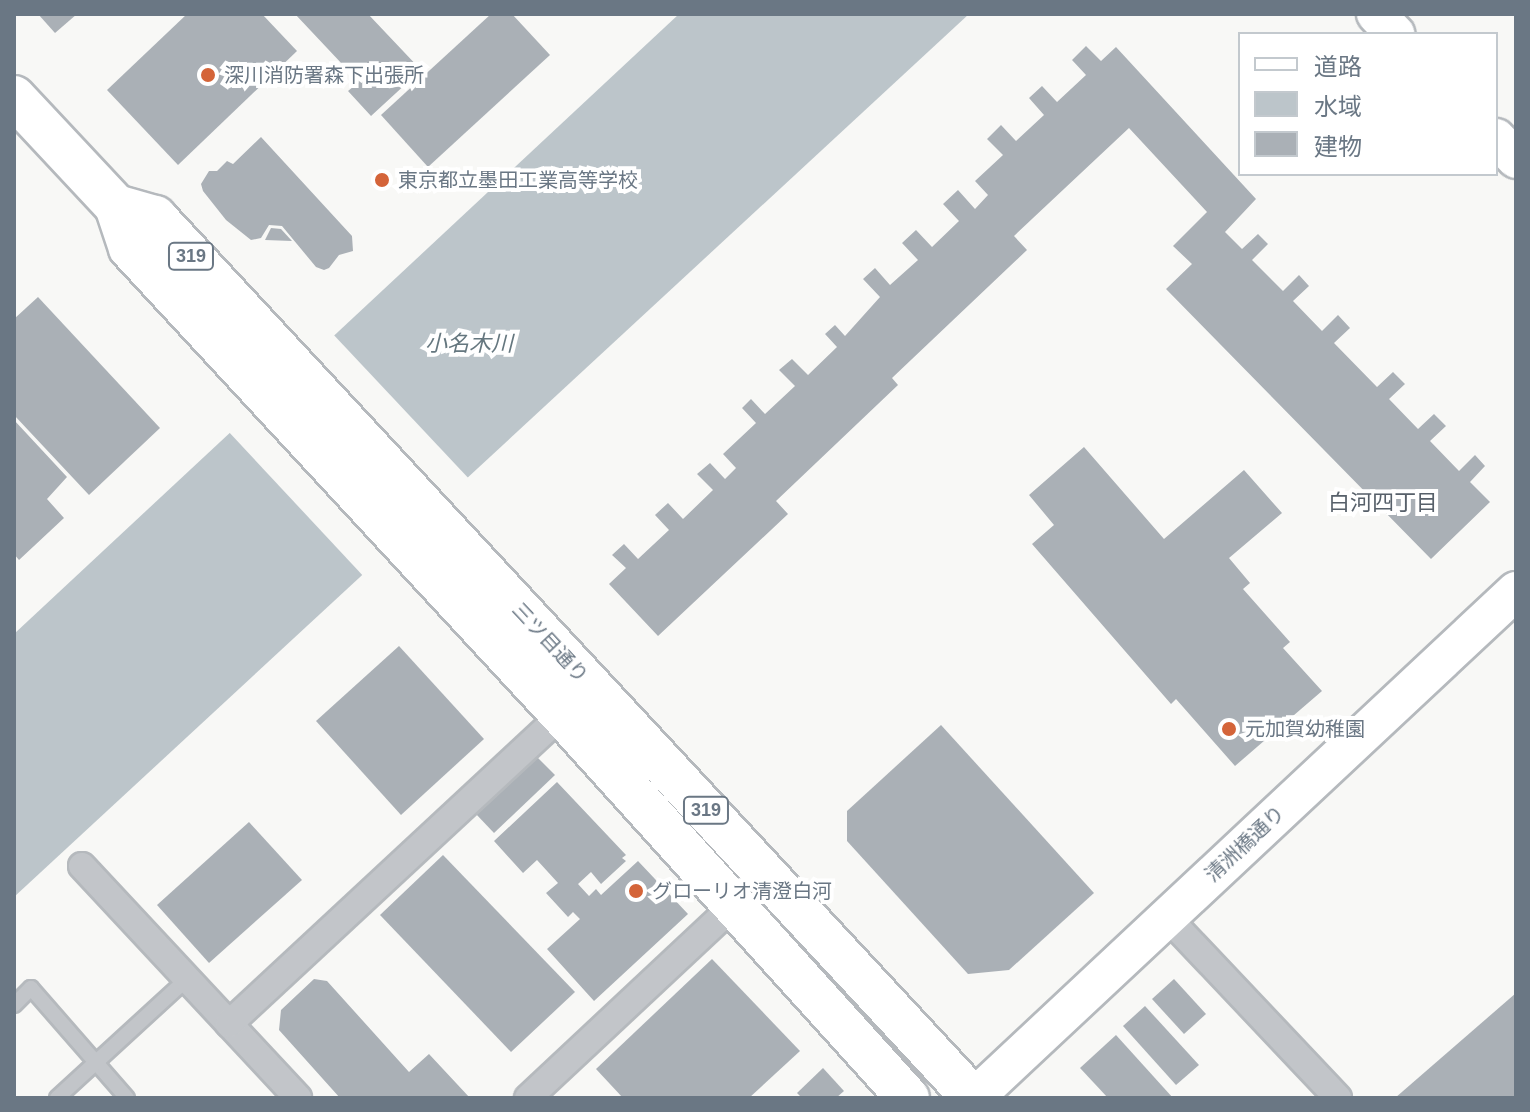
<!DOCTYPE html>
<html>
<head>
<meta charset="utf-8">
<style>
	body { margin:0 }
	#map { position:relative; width:1530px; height:1112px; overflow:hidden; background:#f8f8f6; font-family:Helvetica,"Noto Sans JP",sans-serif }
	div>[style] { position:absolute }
	.water>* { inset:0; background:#bcc5ca }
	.pier>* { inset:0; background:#f8f8f6 }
	.building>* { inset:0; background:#aab0b6 }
	.roads { filter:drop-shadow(2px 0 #b5b9bd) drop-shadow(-2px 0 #b5b9bd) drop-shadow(0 2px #b5b9bd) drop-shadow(0 -2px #b5b9bd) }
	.lane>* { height:14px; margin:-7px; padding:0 7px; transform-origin:7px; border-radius:7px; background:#c2c5c9 }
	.street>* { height:26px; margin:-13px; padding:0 13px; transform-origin:13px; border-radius:13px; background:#c2c5c9 }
	.secondary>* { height:38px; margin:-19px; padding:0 19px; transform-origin:19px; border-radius:19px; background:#fff }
	.primary>* { height:42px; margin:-21px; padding:0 21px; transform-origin:21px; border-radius:21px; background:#fff }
	.dots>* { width:22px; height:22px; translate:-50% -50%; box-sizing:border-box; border:4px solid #fff; border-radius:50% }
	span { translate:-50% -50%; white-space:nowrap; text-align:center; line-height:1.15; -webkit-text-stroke:8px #fff; paint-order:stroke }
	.shield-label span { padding:2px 6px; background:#fff; border:2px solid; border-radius:6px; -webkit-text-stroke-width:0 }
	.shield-label { font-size:18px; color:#6a7784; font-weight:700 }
	.poi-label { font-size:20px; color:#6a7784 }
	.left { translate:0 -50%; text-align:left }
	.street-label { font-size:20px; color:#6a7784 }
	.water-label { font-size:22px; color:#65777f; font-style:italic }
	.neighbourhood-label { font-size:22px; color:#57606a }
	.frame { position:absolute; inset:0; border:16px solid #6a7784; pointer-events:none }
	.legend { position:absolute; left:1238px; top:32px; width:260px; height:144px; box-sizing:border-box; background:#fff; border:2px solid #c3c9ce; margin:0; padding:10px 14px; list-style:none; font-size:24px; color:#6a7784 }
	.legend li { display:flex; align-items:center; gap:16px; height:40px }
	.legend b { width:40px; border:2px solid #c3c9ce }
</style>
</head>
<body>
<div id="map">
	<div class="water">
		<div style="clip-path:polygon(679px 14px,969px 14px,14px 897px,14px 634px)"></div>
	</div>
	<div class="pier">
		<div style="clip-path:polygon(331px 332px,472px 482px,366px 579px,227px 430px)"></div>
	</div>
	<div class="building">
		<div style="clip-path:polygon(38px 14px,77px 14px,55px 33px)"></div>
		<div style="clip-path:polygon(187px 14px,262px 14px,297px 51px,178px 165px,107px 90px)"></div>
		<div style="clip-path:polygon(295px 14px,368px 14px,421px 70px,371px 116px,348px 91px,359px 82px)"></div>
		<div style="clip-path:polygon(491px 14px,512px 14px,550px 55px,428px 167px,381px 115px)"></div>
		<div style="clip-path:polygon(1086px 46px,1101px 61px,1116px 47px,1256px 199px,1225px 232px,1242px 249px,1258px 234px,1268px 244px,1252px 260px,1283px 291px,1299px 275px,1309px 286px,1293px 301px,1322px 331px,1338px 315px,1350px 328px,1334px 343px,1377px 387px,1393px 372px,1405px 384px,1389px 399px,1418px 429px,1434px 414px,1446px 426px,1430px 441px,1459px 471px,1475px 455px,1485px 466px,1470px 482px,1490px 502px,1431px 559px,1166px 289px,1192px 264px,1173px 246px,1207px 212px,1129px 128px,1014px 236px,1027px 250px,892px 378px,898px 385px,776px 501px,788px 514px,658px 636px,609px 584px,626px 568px,612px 555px,624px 544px,638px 559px,669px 530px,655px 515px,668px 503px,683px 519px,713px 490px,697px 474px,710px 463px,725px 479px,736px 468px,723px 454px,756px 423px,742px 408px,751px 399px,765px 414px,795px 386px,779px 370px,792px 359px,808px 375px,837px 347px,825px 334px,835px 325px,845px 336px,880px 297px,863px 279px,875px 268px,890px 285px,918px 260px,902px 243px,916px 230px,932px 247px,959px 221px,943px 204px,958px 190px,975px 209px,988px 195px,975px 181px,1003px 155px,987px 139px,1001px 125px,1016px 141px,1044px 115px,1029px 98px,1042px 86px,1057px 102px,1086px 75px,1072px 60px)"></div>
		<div style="clip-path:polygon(261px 137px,352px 236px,353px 251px,339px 255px,329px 268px,324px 270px,316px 267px,282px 226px,269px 225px,261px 238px,251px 240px,226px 220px,203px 191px,201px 184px,209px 171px,217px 171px,227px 161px,233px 164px)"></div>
		<div style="clip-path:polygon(271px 228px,281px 229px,292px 241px,265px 240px)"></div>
		<div style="clip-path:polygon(38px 297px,160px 428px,89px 495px,14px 415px,14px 319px)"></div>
		<div style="clip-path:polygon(14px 420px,67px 477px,47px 499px,64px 518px,19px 560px,14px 554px)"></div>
		<div style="clip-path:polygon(1084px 447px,1164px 539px,1244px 470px,1282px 513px,1229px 558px,1250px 583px,1243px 589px,1290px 642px,1283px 648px,1322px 691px,1235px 766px,1176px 699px,1171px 704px,1032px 544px,1054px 525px,1029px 495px)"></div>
		<div style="clip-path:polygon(399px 646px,484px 739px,401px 815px,316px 721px)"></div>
		<div style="clip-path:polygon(941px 725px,1094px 893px,1009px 970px,968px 974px,847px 841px,847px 811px)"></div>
		<div style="clip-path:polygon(536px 756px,555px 775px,494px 833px,475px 813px)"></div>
		<div style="clip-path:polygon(557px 782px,626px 855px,622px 858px,626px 861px,601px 884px,591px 872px,578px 884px,589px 896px,596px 889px,601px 895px,638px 861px,688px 914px,594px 1001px,547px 949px,580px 919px,573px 912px,568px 917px,546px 893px,558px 883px,537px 860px,523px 873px,494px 841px)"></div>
		<div style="clip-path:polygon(249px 822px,302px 880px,209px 963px,157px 905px)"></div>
		<div style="clip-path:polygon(443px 855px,575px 992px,511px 1052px,380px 915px)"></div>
		<div style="clip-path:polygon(712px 959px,800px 1051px,749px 1098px,623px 1098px,596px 1069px)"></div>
		<div style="clip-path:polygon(314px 979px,327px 981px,409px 1072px,429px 1054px,470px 1098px,340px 1098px,279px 1030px,281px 1010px)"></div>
		<div style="clip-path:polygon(1174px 979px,1206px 1014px,1184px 1034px,1152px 999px)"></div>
		<div style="clip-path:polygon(1516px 993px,1516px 1098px,1395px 1098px)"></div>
		<div style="clip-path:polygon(1145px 1006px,1199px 1065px,1176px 1085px,1123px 1026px)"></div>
		<div style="clip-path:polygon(1116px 1035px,1173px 1098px,1108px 1098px,1080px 1068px)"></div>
		<div style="clip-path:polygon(823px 1068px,844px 1091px,836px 1098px,802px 1098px,797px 1093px)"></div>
	</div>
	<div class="roads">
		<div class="lane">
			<div style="left:14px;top:1005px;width:24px;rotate:-45deg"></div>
			<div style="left:31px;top:988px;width:146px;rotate:48.9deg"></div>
			<div style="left:57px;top:1098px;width:176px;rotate:-42.5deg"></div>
		</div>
		<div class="street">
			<div style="left:82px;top:866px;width:317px;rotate:47deg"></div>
			<div style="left:1167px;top:917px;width:249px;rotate:46.6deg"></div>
			<div style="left:229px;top:1024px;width:454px;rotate:-42.9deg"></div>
			<div style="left:528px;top:1098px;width:282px;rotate:-43.1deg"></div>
		</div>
		<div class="secondary">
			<div style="left:1376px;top:14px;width:28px;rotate:46deg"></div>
			<div style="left:1496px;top:138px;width:29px;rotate:46deg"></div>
			<div style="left:974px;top:1098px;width:742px;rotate:-43.09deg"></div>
		</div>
		<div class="primary">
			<div style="left:14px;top:97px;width:149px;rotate:46.9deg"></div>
			<div style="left:116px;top:206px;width:44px;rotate:71.6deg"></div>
			<div style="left:130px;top:248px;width:636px;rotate:47.23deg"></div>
			<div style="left:562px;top:715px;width:516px;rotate:47.91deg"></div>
			<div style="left:116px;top:206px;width:41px;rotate:15.8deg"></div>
			<div style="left:155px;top:217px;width:1202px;rotate:47.12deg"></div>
		</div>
	</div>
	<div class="dots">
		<div style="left:208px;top:75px;background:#d46439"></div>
		<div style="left:382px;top:180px;background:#d46439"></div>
		<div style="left:1229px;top:729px;background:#d46439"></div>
		<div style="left:636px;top:891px;background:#d46439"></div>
	</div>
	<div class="shield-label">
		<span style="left:191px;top:256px">319</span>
		<span style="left:706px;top:810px">319</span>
	</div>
	<div class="poi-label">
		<span class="left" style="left:224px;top:75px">深川消防署森下出張所</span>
		<span class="left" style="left:398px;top:180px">東京都立墨田工業高等学校</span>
		<span class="left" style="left:1245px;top:729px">元加賀幼稚園</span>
		<span class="left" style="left:652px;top:891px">グローリオ清澄白河</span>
	</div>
	<div class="street-label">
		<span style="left:550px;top:643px;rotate:47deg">三ツ目通り</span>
		<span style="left:1245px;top:844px;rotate:-43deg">清洲橋通り</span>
	</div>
	<div class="water-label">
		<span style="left:469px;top:344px">小名木川</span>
	</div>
	<div class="neighbourhood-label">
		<span style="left:1383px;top:503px">白河四丁目</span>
	</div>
	<div class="frame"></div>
	<ul class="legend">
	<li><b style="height:10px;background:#fff"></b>道路</li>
	<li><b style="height:22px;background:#bcc5ca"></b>水域</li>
	<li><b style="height:22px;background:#aab0b6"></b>建物</li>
	</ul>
</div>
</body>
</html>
